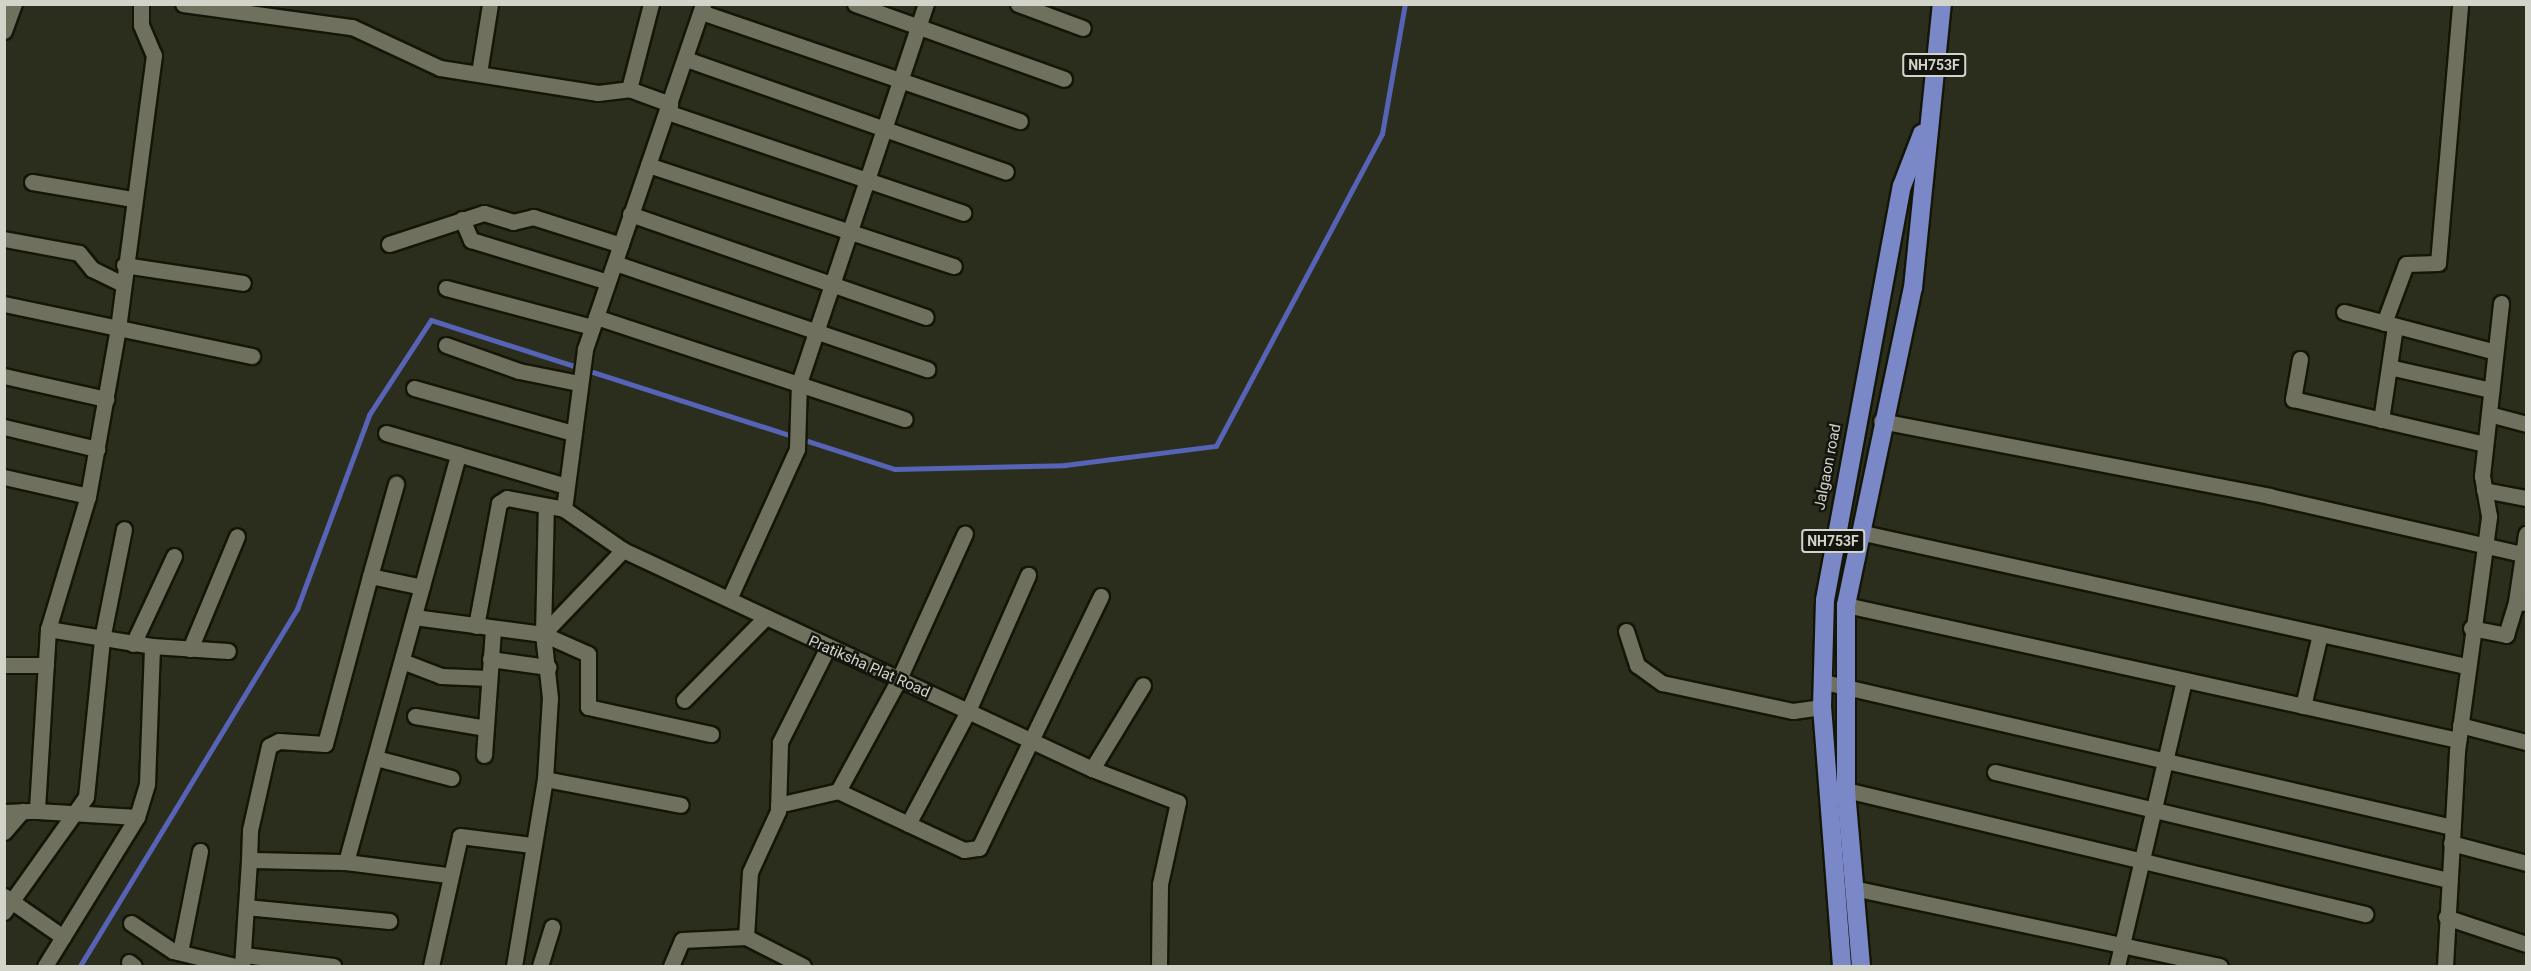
<!DOCTYPE html>
<html>
<head>
<meta charset="utf-8">
<style>
	body { margin:0 }
	#map { position:relative; width:2531px; height:971px; overflow:hidden; background:#2c2e1d; font-family:Roboto,sans-serif }
	div>[style] { position:absolute }
	.stream>* { height:4.5px; margin:-2.25px; padding:0 2.25px; transform-origin:2.25px; border-radius:2.25px; background:#5663b6 }
	.roads { filter:drop-shadow(2px 0 #141606) drop-shadow(-2px 0 #141606) drop-shadow(0 2px #141606) drop-shadow(0 -2px #141606) }
	.street>* { height:15px; margin:-7.5px; padding:0 7.5px; transform-origin:7.5px; border-radius:7.5px; background:#6f715e }
	.highway>* { height:18px; margin:-9px; padding:0 9px; transform-origin:9px; border-radius:9px; background:#7b88c8 }
	span { translate:-50% -50%; white-space:nowrap; text-align:center; line-height:1.15; -webkit-text-stroke:5px #14150e; paint-order:stroke }
	.shield-label span { padding:2px 4px; background:#14150e; border:2px solid; border-radius:4px; -webkit-text-stroke-width:0 }
	.shield-label { font-size:14px; color:#d3d4c9; font-weight:700 }
	.street-label { font-size:15px; color:#d3d4c9 }
	.frame { position:absolute; inset:0; border:6px solid #d3d4c9; pointer-events:none }
</style>
</head>
<body>
<div id="map">
	<div class="stream">
		<div style="left:80px;top:966px;width:418px;rotate:-58.7deg"></div>
		<div style="left:297px;top:609px;width:207px;rotate:-69.6deg"></div>
		<div style="left:369px;top:415px;width:113px;rotate:-56.9deg"></div>
		<div style="left:431px;top:320px;width:487px;rotate:17.8deg"></div>
		<div style="left:895px;top:469px;width:170px;rotate:-1.3deg"></div>
		<div style="left:1065px;top:465px;width:152px;rotate:-7.2deg"></div>
		<div style="left:1216px;top:446px;width:353px;rotate:-62deg"></div>
		<div style="left:1382px;top:134px;width:132px;rotate:-80deg"></div>
	</div>
	<div class="roads">
		<div class="street">
			<div style="left:141px;top:4px;width:21px;rotate:90deg"></div>
			<div style="left:141px;top:25px;width:33px;rotate:67deg"></div>
			<div style="left:154px;top:55px;width:275px;rotate:97.5deg"></div>
			<div style="left:118px;top:328px;width:137px;rotate:11.8deg"></div>
			<div style="left:183px;top:4px;width:171px;rotate:7.8deg"></div>
			<div style="left:352px;top:27px;width:97px;rotate:25deg"></div>
			<div style="left:440px;top:68px;width:160px;rotate:9deg"></div>
			<div style="left:598px;top:93px;width:31px;rotate:-7deg"></div>
			<div style="left:651px;top:4px;width:88px;rotate:104.5deg"></div>
			<div style="left:629px;top:89px;width:44px;rotate:20.1deg"></div>
			<div style="left:855px;top:4px;width:222px;rotate:19.7deg"></div>
			<div style="left:1018px;top:4px;width:69px;rotate:20.3deg"></div>
			<div style="left:701px;top:12px;width:337px;rotate:18.9deg"></div>
			<div style="left:4px;top:31px;width:29px;rotate:-70deg"></div>
			<div style="left:686px;top:59px;width:339px;rotate:19.4deg"></div>
			<div style="left:479px;top:73px;width:70px;rotate:-80.9deg"></div>
			<div style="left:667px;top:112px;width:313px;rotate:18.8deg"></div>
			<div style="left:648px;top:165px;width:322px;rotate:18.3deg"></div>
			<div style="left:32px;top:182px;width:101px;rotate:9.6deg"></div>
			<div style="left:630px;top:214px;width:313px;rotate:19.2deg"></div>
			<div style="left:462px;top:219px;width:23px;rotate:67deg"></div>
			<div style="left:471px;top:240px;width:143px;rotate:17deg"></div>
			<div style="left:4px;top:239px;width:76px;rotate:10.6deg"></div>
			<div style="left:79px;top:253px;width:21px;rotate:51deg"></div>
			<div style="left:92px;top:269px;width:34px;rotate:26deg"></div>
			<div style="left:389px;top:244px;width:100px;rotate:-18.1deg"></div>
			<div style="left:484px;top:213px;width:30px;rotate:17deg"></div>
			<div style="left:513px;top:222px;width:21px;rotate:-14deg"></div>
			<div style="left:533px;top:217px;width:92px;rotate:17.7deg"></div>
			<div style="left:615px;top:263px;width:330px;rotate:18.8deg"></div>
			<div style="left:124px;top:265px;width:120px;rotate:8.6deg"></div>
			<div style="left:446px;top:288px;width:151px;rotate:15deg"></div>
			<div style="left:4px;top:304px;width:116px;rotate:11.9deg"></div>
			<div style="left:118px;top:328px;width:171px;rotate:100.1deg"></div>
			<div style="left:88px;top:496px;width:139px;rotate:106.7deg"></div>
			<div style="left:48px;top:629px;width:182px;rotate:93.5deg"></div>
			<div style="left:37px;top:811px;width:100px;rotate:3.4deg"></div>
			<div style="left:137px;top:817px;width:175px;rotate:121.7deg"></div>
			<div style="left:2344px;top:312px;width:156px;rotate:14.8deg"></div>
			<div style="left:596px;top:317px;width:325px;rotate:18.3deg"></div>
			<div style="left:2384px;top:323px;width:63px;rotate:-69.6deg"></div>
			<div style="left:2406px;top:264px;width:32px;rotate:-2deg"></div>
			<div style="left:2438px;top:263px;width:260px;rotate:-85.1deg"></div>
			<div style="left:446px;top:345px;width:77px;rotate:19.6deg"></div>
			<div style="left:519px;top:371px;width:60px;rotate:11.5deg"></div>
			<div style="left:2300px;top:359px;width:41px;rotate:99.9deg"></div>
			<div style="left:2293px;top:399px;width:197px;rotate:13.2deg"></div>
			<div style="left:2389px;top:367px;width:105px;rotate:12.7deg"></div>
			<div style="left:4px;top:376px;width:105px;rotate:12.7deg"></div>
			<div style="left:414px;top:388px;width:165px;rotate:15.8deg"></div>
			<div style="left:2489px;top:414px;width:38px;rotate:15deg"></div>
			<div style="left:2381px;top:420px;width:95px;rotate:-81.5deg"></div>
			<div style="left:1881px;top:421px;width:395px;rotate:10.9deg"></div>
			<div style="left:2269px;top:496px;width:264px;rotate:12.9deg"></div>
			<div style="left:4px;top:427px;width:96px;rotate:13.3deg"></div>
			<div style="left:386px;top:433px;width:75px;rotate:16.3deg"></div>
			<div style="left:4px;top:477px;width:86px;rotate:12.7deg"></div>
			<div style="left:2484px;top:490px;width:43px;rotate:10.8deg"></div>
			<div style="left:564px;top:509px;width:161px;rotate:-82.5deg"></div>
			<div style="left:585px;top:349px;width:365px;rotate:-71.1deg"></div>
			<div style="left:1859px;top:532px;width:622px;rotate:12.45deg"></div>
			<div style="left:370px;top:576px;width:96px;rotate:-74.2deg"></div>
			<div style="left:729px;top:599px;width:165px;rotate:-65.6deg"></div>
			<div style="left:797px;top:449px;width:66px;rotate:-88.3deg"></div>
			<div style="left:799px;top:383px;width:400px;rotate:-71.5deg"></div>
			<div style="left:2516px;top:602px;width:69px;rotate:-81.6deg"></div>
			<div style="left:1846px;top:605px;width:627px;rotate:12.44deg"></div>
			<div style="left:414px;top:617px;width:130px;rotate:7.5deg"></div>
			<div style="left:543px;top:634px;width:49px;rotate:24deg"></div>
			<div style="left:588px;top:654px;width:53px;rotate:90deg"></div>
			<div style="left:588px;top:707px;width:126px;rotate:12.4deg"></div>
			<div style="left:476px;top:626px;width:125px;rotate:-79.4deg"></div>
			<div style="left:499px;top:503px;width:9px;rotate:-32deg"></div>
			<div style="left:507px;top:498px;width:58px;rotate:10.9deg"></div>
			<div style="left:564px;top:509px;width:72px;rotate:34.8deg"></div>
			<div style="left:623px;top:550px;width:518px;rotate:25.03deg"></div>
			<div style="left:1092px;top:769px;width:98px;rotate:-58.7deg"></div>
			<div style="left:2471px;top:628px;width:36px;rotate:11deg"></div>
			<div style="left:2506px;top:635px;width:34px;rotate:-73deg"></div>
			<div style="left:2516px;top:602px;width:10px;rotate:6deg"></div>
			<div style="left:48px;top:629px;width:105px;rotate:9.3deg"></div>
			<div style="left:152px;top:646px;width:76px;rotate:3.8deg"></div>
			<div style="left:1626px;top:631px;width:36px;rotate:72deg"></div>
			<div style="left:1637px;top:665px;width:31px;rotate:36deg"></div>
			<div style="left:1662px;top:683px;width:134px;rotate:12.1deg"></div>
			<div style="left:1793px;top:711px;width:29px;rotate:-8deg"></div>
			<div style="left:543px;top:634px;width:128px;rotate:-88.7deg"></div>
			<div style="left:133px;top:644px;width:97px;rotate:-65deg"></div>
			<div style="left:190px;top:649px;width:122px;rotate:-67.4deg"></div>
			<div style="left:490px;top:659px;width:59px;rotate:7.9deg"></div>
			<div style="left:402px;top:661px;width:42px;rotate:21deg"></div>
			<div style="left:441px;top:676px;width:48px;rotate:2.4deg"></div>
			<div style="left:4px;top:665px;width:42px"></div>
			<div style="left:1824px;top:682px;width:645px;rotate:13deg"></div>
			<div style="left:684px;top:700px;width:115px;rotate:-45.4deg"></div>
			<div style="left:2303px;top:706px;width:74px;rotate:-76.7deg"></div>
			<div style="left:415px;top:716px;width:72px;rotate:9.6deg"></div>
			<div style="left:2460px;top:725px;width:68px;rotate:14.4deg"></div>
			<div style="left:484px;top:755px;width:127px;rotate:-85.9deg"></div>
			<div style="left:376px;top:758px;width:78px;rotate:14.9deg"></div>
			<div style="left:1092px;top:769px;width:92px;rotate:21deg"></div>
			<div style="left:1178px;top:802px;width:84px;rotate:102.4deg"></div>
			<div style="left:1160px;top:884px;width:82px;rotate:90.7deg"></div>
			<div style="left:1995px;top:772px;width:467px;rotate:13.4deg"></div>
			<div style="left:545px;top:779px;width:138px;rotate:10.8deg"></div>
			<div style="left:1846px;top:790px;width:534px;rotate:13.44deg"></div>
			<div style="left:838px;top:791px;width:125px;rotate:-61.4deg"></div>
			<div style="left:898px;top:681px;width:162px;rotate:-65.6deg"></div>
			<div style="left:778px;top:805px;width:62px;rotate:-13.1deg"></div>
			<div style="left:838px;top:791px;width:139px;rotate:25.1deg"></div>
			<div style="left:964px;top:850px;width:15px;rotate:-8deg"></div>
			<div style="left:979px;top:848px;width:280px;rotate:-64.2deg"></div>
			<div style="left:4px;top:812px;width:33px;rotate:-2deg"></div>
			<div style="left:137px;top:817px;width:34px;rotate:-73deg"></div>
			<div style="left:147px;top:784px;width:138px;rotate:-87.9deg"></div>
			<div style="left:908px;top:824px;width:128px;rotate:-62deg"></div>
			<div style="left:968px;top:711px;width:149px;rotate:-66.2deg"></div>
			<div style="left:4px;top:832px;width:28px;rotate:-49deg"></div>
			<div style="left:2451px;top:843px;width:78px;rotate:14.9deg"></div>
			<div style="left:249px;top:860px;width:30px;rotate:-88deg"></div>
			<div style="left:250px;top:830px;width:86px;rotate:-77.3deg"></div>
			<div style="left:269px;top:746px;width:11px;rotate:-27deg"></div>
			<div style="left:279px;top:741px;width:46px;rotate:3.7deg"></div>
			<div style="left:325px;top:744px;width:174px;rotate:-75deg"></div>
			<div style="left:370px;top:576px;width:53px;rotate:11.9deg"></div>
			<div style="left:346px;top:862px;width:103px;rotate:7.3deg"></div>
			<div style="left:1853px;top:888px;width:375px;rotate:12deg"></div>
			<div style="left:4px;top:896px;width:72px;rotate:34.8deg"></div>
			<div style="left:246px;top:907px;width:144px;rotate:5.6deg"></div>
			<div style="left:4px;top:912px;width:141px;rotate:-54.5deg"></div>
			<div style="left:86px;top:797px;width:159px;rotate:-84.2deg"></div>
			<div style="left:102px;top:639px;width:112px;rotate:-78.7deg"></div>
			<div style="left:2446px;top:917px;width:84px;rotate:18.6deg"></div>
			<div style="left:131px;top:923px;width:50px;rotate:33.7deg"></div>
			<div style="left:173px;top:951px;width:64px;rotate:13.6deg"></div>
			<div style="left:180px;top:952px;width:103px;rotate:-78.8deg"></div>
			<div style="left:244px;top:955px;width:90px;rotate:7deg"></div>
			<div style="left:129px;top:962px;width:6px;rotate:39deg"></div>
			<div style="left:242px;top:966px;width:106px;rotate:-86.2deg"></div>
			<div style="left:249px;top:860px;width:97px;rotate:1.2deg"></div>
			<div style="left:346px;top:862px;width:423px;rotate:-74.6deg"></div>
			<div style="left:458px;top:454px;width:113px;rotate:16.5deg"></div>
			<div style="left:431px;top:966px;width:133px;rotate:-77.4deg"></div>
			<div style="left:460px;top:836px;width:72px;rotate:7.2deg"></div>
			<div style="left:514px;top:966px;width:190px;rotate:-80.6deg"></div>
			<div style="left:545px;top:779px;width:81px;rotate:-86.5deg"></div>
			<div style="left:550px;top:698px;width:64px;rotate:-96.2deg"></div>
			<div style="left:543px;top:634px;width:116px;rotate:-46.4deg"></div>
			<div style="left:540px;top:966px;width:41px;rotate:-72.9deg"></div>
			<div style="left:671px;top:966px;width:28px;rotate:-67deg"></div>
			<div style="left:682px;top:940px;width:64px;rotate:-2.7deg"></div>
			<div style="left:803px;top:966px;width:64px;rotate:-153deg"></div>
			<div style="left:746px;top:937px;width:65px;rotate:-86.5deg"></div>
			<div style="left:750px;top:872px;width:67px;rotate:-65.3deg"></div>
			<div style="left:778px;top:811px;width:69px;rotate:-88.3deg"></div>
			<div style="left:780px;top:742px;width:104px;rotate:-63.2deg"></div>
			<div style="left:2117px;top:966px;width:294px;rotate:-76.8deg"></div>
			<div style="left:2445px;top:966px;width:215px;rotate:-86.8deg"></div>
			<div style="left:2457px;top:751px;width:237px;rotate:-82.2deg"></div>
			<div style="left:2489px;top:516px;width:41px;rotate:-99.9deg"></div>
			<div style="left:2482px;top:476px;width:174px;rotate:-83.7deg"></div>
		</div>
		<div class="highway">
			<div style="left:1842px;top:966px;width:260px;rotate:-94.4deg"></div>
			<div style="left:1822px;top:707px;width:107px;rotate:-88.4deg"></div>
			<div style="left:1825px;top:600px;width:421px;rotate:-79.5deg"></div>
			<div style="left:1902px;top:186px;width:56px;rotate:-69deg"></div>
			<div style="left:1861px;top:966px;width:177px;rotate:-94.9deg"></div>
			<div style="left:1846px;top:790px;width:185px;rotate:-90deg"></div>
			<div style="left:1846px;top:605px;width:324px;rotate:-78.1deg"></div>
			<div style="left:1913px;top:288px;width:285px;rotate:-84.2deg"></div>
		</div>
	</div>
	<div class="shield-label">
		<span style="left:1934px;top:65px">NH753F</span>
		<span style="left:1833px;top:541px">NH753F</span>
	</div>
	<div class="street-label">
		<span style="left:1828px;top:467px;rotate:-79deg">Jalgaon road</span>
		<span style="left:869px;top:667px;rotate:24deg">Pratiksha Plat Road</span>
	</div>
	<div class="frame"></div>
</div>
</body>
</html>
